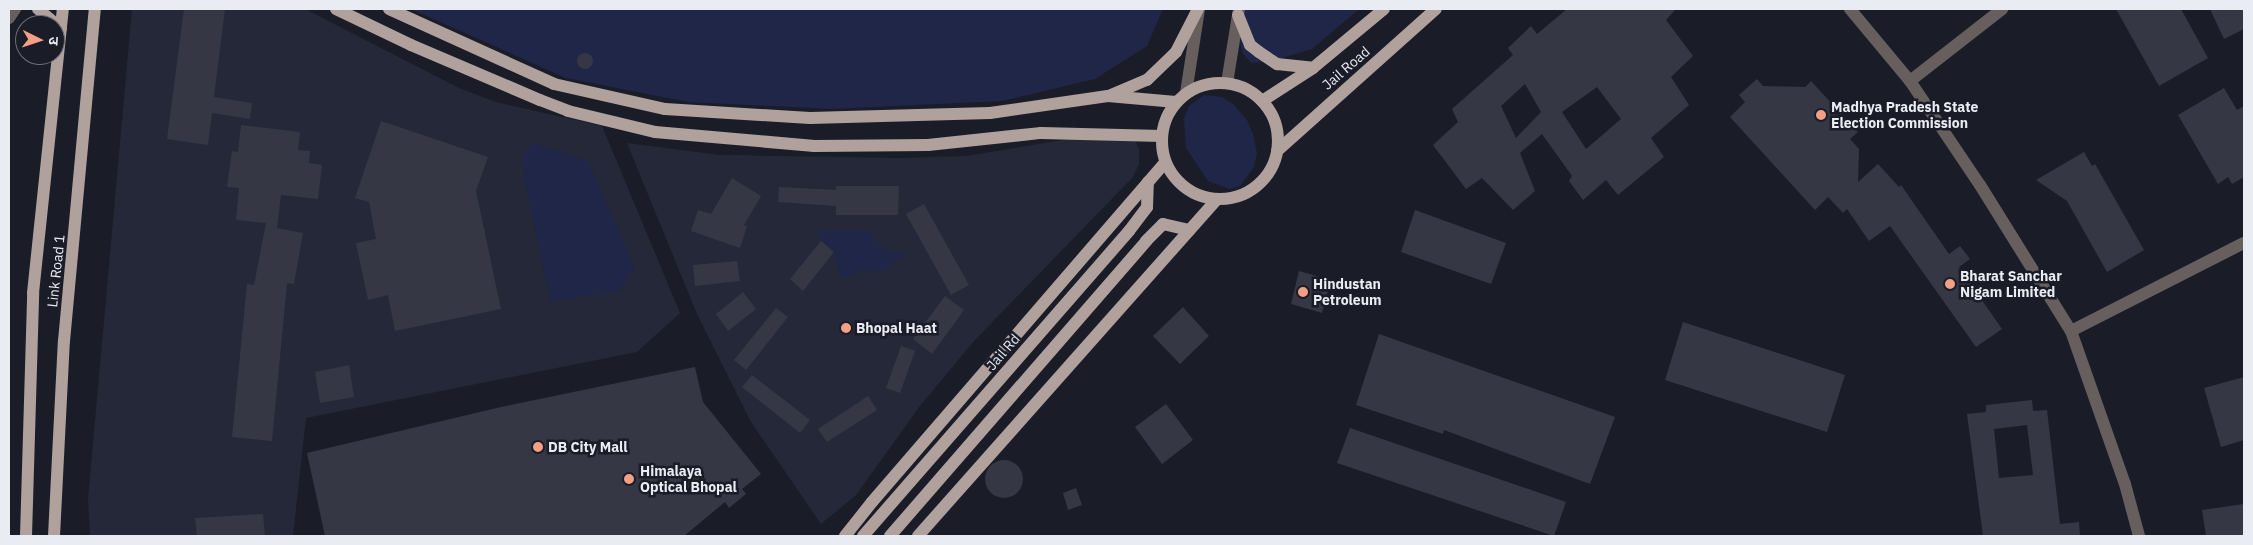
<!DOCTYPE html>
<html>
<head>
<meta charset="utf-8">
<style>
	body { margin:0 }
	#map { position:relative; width:2253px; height:545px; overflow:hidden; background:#1a1d28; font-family:"IBM Plex Sans","Noto Sans Devanagari",sans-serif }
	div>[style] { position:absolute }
	.built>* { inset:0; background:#242838 }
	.green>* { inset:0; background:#1f2648 }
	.building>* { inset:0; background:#353844 }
	.round { border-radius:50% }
	.minor>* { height:12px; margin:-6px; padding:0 6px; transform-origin:6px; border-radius:6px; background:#665f5d }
	.major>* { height:12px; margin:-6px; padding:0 6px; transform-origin:6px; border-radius:6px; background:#b0a19d }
	.major>.ring { margin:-6px; padding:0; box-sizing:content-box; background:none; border:12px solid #b0a19d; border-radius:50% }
	.dots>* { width:14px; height:14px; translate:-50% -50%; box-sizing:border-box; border:2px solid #1a1d28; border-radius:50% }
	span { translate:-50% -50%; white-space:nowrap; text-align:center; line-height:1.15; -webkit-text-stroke:5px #1a1d28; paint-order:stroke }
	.street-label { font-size:14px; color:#eaecf4 }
	.poi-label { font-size:14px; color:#eaecf4; font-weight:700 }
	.left { translate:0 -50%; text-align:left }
	.frame { position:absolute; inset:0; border:10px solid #eaecf4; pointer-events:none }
	.north { position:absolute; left:15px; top:15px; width:50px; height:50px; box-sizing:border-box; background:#1a1d28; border:1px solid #6d707a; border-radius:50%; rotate:94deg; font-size:14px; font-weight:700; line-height:20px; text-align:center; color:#eaecf4 }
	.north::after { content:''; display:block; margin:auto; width:18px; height:22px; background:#f39f85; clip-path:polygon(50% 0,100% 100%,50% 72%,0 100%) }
</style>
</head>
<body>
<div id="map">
	<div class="built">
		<div style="clip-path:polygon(132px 9px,305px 9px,459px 88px,496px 102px,602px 126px,680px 313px,637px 352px,306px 418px,293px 536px,90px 536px,88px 499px)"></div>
		<div style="clip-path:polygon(1104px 133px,1132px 134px,1139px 149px,1139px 164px,1133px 177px,974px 341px,920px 406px,856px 495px,821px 524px,751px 422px,697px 314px,627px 143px,720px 155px,902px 158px,967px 156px)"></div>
	</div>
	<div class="green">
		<div style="clip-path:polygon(411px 9px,1163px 9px,1147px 46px,1095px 79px,1002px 101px,831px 109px,688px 102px,566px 78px)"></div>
		<div style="clip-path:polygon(1243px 9px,1359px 9px,1312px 49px,1272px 61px,1251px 63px,1242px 52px,1239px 34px)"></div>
		<div style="clip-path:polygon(1204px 95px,1222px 97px,1233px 104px,1247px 120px,1253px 134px,1257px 153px,1254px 167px,1240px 186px,1230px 189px,1208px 181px,1186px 148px,1184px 118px,1189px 106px)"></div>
		<div style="clip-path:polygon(534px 143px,588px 161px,634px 267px,619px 291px,550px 301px,521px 159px)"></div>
		<div style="clip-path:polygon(814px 231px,869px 231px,881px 248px,907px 255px,879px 272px,862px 270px,842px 279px,834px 252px)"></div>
	</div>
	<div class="building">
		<div style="clip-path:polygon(184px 9px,225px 9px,214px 97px,252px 103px,250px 119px,212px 113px,208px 145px,167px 139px)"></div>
		<div style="clip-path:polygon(evenodd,1567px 9px,1676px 9px,1666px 20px,1693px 56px,1671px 77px,1689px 105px,1651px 138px,1664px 157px,1618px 195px,1606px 180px,1583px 200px,1569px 181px,1572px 176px,1542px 134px,1520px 153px,1535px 191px,1513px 210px,1482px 178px,1466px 189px,1433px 145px,1458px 122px,1452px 109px,1513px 55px,1508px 48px,1531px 26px,1537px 34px,1567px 9px,1525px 84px,1541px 112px,1516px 138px,1501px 106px,1525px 84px,1567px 9px,1597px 87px,1621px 119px,1586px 149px,1562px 112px,1597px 87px)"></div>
		<div style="clip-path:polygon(2116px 9px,2181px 9px,2208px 58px,2159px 86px)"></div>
		<div style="clip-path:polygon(2210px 9px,2244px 9px,2244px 29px,2224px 39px)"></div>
		<div class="round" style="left:577px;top:53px;width:16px;height:16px"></div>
		<div style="clip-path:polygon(1757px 79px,1763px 86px,1805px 87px,1811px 81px,1858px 132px,1850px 139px,1859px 149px,1858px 182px,1878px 164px,1899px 187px,1901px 185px,1949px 254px,1960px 246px,1970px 259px,1959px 267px,2002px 329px,1976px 347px,1890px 226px,1869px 241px,1847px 209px,1843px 213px,1828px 197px,1815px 210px,1730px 117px,1745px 102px,1739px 95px)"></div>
		<div style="clip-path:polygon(2224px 88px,2237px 110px,2244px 106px,2244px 177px,2232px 184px,2228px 177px,2218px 184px,2178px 115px)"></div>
		<div style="clip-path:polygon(381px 121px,488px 157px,476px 191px,501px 309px,395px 331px,388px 295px,368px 300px,356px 243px,376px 239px,369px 202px,355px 198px)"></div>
		<div style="clip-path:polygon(241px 125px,300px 132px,298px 150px,310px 151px,309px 163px,322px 165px,318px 199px,281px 195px,277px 228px,303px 233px,294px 284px,287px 283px,272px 441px,232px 437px,247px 284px,254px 285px,266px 223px,236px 220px,239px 188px,227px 187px,232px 151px,238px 152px)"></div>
		<div style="clip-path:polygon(2084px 152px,2092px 166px,2095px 164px,2144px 250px,2107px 272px,2067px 201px,2036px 180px)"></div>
		<div style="clip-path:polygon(732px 178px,761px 196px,744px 225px,747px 226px,740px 248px,691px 231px,698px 210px,711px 214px)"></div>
		<div style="clip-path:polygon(836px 186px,899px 186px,898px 215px,836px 215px,836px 206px,778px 202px,779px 187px,836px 190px)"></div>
		<div style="clip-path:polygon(924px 204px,969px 285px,951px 295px,906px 214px)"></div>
		<div style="clip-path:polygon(1415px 210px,1506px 243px,1491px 284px,1401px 252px)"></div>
		<div style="clip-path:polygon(821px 241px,834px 252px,803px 291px,790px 279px)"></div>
		<div style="clip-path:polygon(737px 261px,740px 281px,695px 286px,693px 265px)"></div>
		<div style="clip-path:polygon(1299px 271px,1331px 280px,1322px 313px,1291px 304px)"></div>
		<div style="clip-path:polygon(743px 292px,756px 309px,728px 331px,716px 314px)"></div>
		<div style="clip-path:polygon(945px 296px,964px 310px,932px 354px,913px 339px)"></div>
		<div style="clip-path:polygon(1183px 307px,1209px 336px,1180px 364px,1153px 336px)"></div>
		<div style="clip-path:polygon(776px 308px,788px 317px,746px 370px,734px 360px)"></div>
		<div style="clip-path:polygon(1683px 322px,1845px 375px,1827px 432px,1665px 380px)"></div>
		<div style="clip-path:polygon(1379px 334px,1615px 417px,1590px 484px,1444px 430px,1443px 434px,1356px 405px)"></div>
		<div style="clip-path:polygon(901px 346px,915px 351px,900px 393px,886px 388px)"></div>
		<div style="clip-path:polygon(349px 365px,354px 397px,320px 403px,315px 372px)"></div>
		<div style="clip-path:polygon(695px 367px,703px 402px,761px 474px,742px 489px,746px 494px,729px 508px,725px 502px,684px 536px,325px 536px,307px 453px,501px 407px)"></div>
		<div style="clip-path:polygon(752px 375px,810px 420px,800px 433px,742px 387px)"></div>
		<div style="clip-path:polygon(2244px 377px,2244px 440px,2221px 447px,2204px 388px)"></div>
		<div style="clip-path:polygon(868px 396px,877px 410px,827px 442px,818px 429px)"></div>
		<div style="clip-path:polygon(evenodd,2032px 400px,2033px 411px,2047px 410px,2060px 524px,2079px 522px,2080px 536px,1983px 536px,1967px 414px,1986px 412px,1986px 405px,2032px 400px,2027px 425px,2033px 475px,1999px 478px,1994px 429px,2027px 425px)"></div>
		<div style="clip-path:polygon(1166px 404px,1193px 440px,1162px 464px,1135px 427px)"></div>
		<div style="clip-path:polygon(1350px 428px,1566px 502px,1554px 536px,1337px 463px)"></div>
		<div class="round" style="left:985px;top:460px;width:38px;height:38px"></div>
		<div style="clip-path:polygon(1076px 488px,1082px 505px,1068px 510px,1063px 493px)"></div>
		<div style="clip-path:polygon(2244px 504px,2244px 536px,2206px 536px,2202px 510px)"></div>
		<div style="clip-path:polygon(263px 514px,265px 536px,197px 536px,195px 518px)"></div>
	</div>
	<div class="minor">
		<div style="left:1850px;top:9px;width:94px;rotate:50.2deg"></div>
		<div style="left:1910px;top:81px;width:125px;rotate:56.1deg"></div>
		<div style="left:1980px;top:185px;width:172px;rotate:58.1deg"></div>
		<div style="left:2071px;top:331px;width:162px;rotate:70.6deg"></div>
		<div style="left:2125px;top:484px;width:54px;rotate:74.9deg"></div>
		<div style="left:9px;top:18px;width:11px;rotate:-56deg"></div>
		<div style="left:1910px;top:81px;width:117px;rotate:-38deg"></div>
		<div style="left:1227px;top:83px;width:75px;rotate:-80.8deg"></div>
		<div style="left:1186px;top:93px;width:85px;rotate:-81.2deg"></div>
		<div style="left:2071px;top:331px;width:194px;rotate:-27deg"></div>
	</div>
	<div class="major">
		<div style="left:38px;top:9px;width:30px;rotate:40deg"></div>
		<div style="left:336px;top:9px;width:83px;rotate:25.6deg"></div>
		<div style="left:411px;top:45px;width:140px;rotate:23.1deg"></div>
		<div style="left:540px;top:100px;width:30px;rotate:21deg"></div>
		<div style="left:568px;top:111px;width:89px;rotate:13.6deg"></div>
		<div style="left:655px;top:132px;width:160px;rotate:5deg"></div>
		<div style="left:814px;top:146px;width:114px;rotate:-0.5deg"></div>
		<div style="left:928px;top:145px;width:114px;rotate:-6.1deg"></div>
		<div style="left:1041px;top:133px;width:121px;rotate:1.4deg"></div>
		<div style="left:389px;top:9px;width:181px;rotate:24.4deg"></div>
		<div style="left:554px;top:84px;width:114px;rotate:12.7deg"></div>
		<div style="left:665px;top:109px;width:145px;rotate:3.6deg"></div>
		<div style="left:810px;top:118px;width:180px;rotate:-1.6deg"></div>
		<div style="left:990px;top:113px;width:119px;rotate:-8.2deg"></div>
		<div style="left:1108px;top:96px;width:68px;rotate:5deg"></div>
		<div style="left:1238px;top:15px;width:32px;rotate:68deg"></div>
		<div style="left:1250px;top:45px;width:11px;rotate:38deg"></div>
		<div style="left:1259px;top:52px;width:22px;rotate:34deg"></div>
		<div style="left:1277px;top:64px;width:36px;rotate:6deg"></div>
		<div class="ring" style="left:1162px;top:83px;width:104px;height:104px"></div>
		<div style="left:1111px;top:95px;width:39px;rotate:-23deg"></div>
		<div style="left:1147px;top:80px;width:40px;rotate:-44deg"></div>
		<div style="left:1176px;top:52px;width:48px;rotate:-62.9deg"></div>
		<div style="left:1262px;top:101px;width:61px;rotate:-32.9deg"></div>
		<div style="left:1313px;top:68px;width:92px;rotate:-39.7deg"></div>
		<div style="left:1277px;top:151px;width:213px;rotate:-41.8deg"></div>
		<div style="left:26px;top:536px;width:243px;rotate:-88.3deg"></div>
		<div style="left:33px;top:293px;width:286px;rotate:-84deg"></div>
		<div style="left:54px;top:536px;width:195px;rotate:-87.1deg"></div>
		<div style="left:64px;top:341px;width:333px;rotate:-84.7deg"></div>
		<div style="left:845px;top:536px;width:43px;rotate:-51.5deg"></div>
		<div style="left:872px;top:502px;width:449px;rotate:-49.2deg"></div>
		<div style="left:863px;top:536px;width:405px;rotate:-48.9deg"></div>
		<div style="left:1129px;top:231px;width:30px;rotate:-53deg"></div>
		<div style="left:1147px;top:207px;width:25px;rotate:-88deg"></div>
		<div style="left:890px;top:536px;width:391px;rotate:-49deg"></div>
		<div style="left:1146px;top:241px;width:24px;rotate:-45deg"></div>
		<div style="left:1163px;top:224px;width:27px;rotate:13deg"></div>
		<div style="left:918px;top:536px;width:449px;rotate:-48.4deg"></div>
	</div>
	<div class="dots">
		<div style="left:1821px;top:115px;background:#f39f85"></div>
		<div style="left:1950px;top:284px;background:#f39f85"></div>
		<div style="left:1303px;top:292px;background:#f39f85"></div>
		<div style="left:846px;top:328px;background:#f39f85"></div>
		<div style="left:538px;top:447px;background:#f39f85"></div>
		<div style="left:629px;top:479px;background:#f39f85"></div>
	</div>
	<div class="street-label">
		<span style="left:1346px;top:68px;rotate:-41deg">Jail Road</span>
		<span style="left:56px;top:271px;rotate:-84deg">Link Road 1</span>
		<span style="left:1003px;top:352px;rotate:-49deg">Jail Rd</span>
	</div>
	<div class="poi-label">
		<span class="left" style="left:1831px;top:115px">Madhya Pradesh State<br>Election Commission</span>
		<span class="left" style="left:1960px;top:284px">Bharat Sanchar<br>Nigam Limited</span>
		<span class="left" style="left:1313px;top:292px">Hindustan<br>Petroleum</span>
		<span class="left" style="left:856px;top:328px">Bhopal Haat</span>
		<span class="left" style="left:548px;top:447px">DB City Mall</span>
		<span class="left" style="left:640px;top:479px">Himalaya<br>Optical Bhopal</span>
	</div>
	<div class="frame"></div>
	<div class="north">उ</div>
</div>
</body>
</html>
